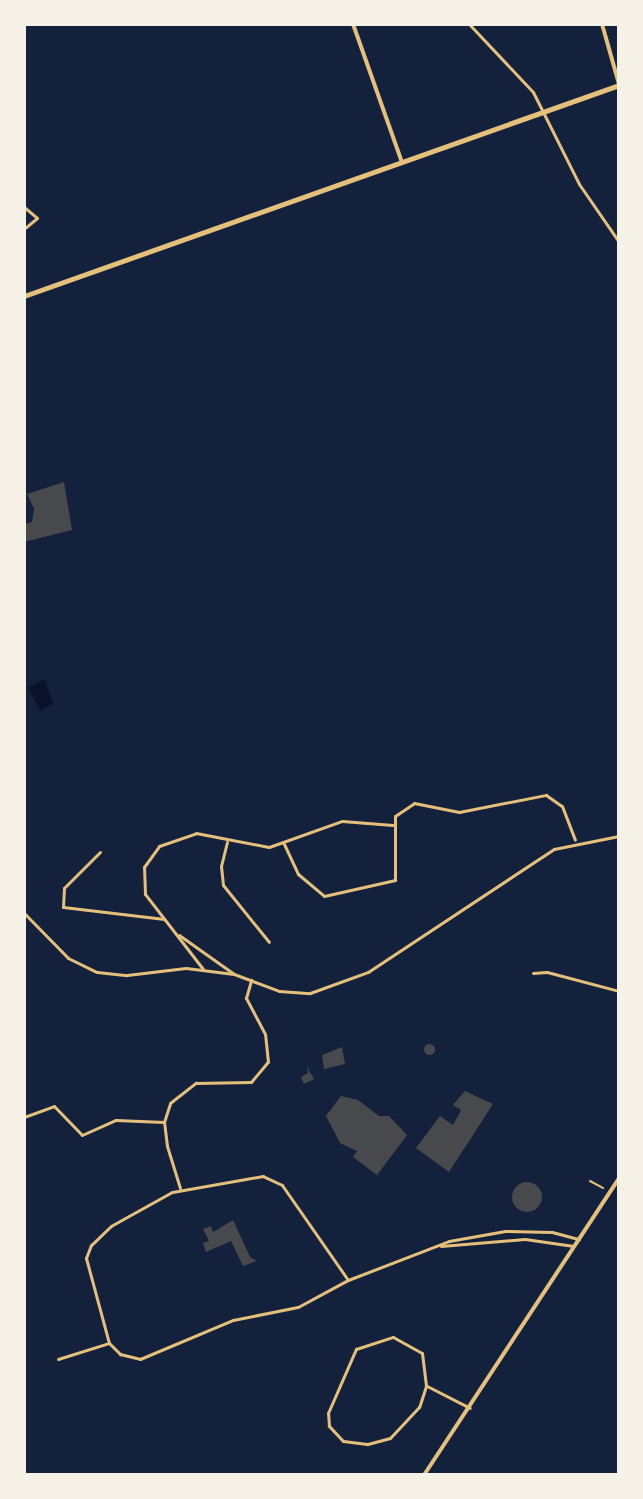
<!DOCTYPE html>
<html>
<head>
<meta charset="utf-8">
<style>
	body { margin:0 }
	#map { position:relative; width:643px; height:1499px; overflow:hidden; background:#14213d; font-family:Commissioner,sans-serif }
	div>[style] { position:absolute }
	.water>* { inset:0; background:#0b132b }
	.building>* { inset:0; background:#48494c }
	.round { border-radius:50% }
	.path>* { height:2px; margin:-1px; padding:0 1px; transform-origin:1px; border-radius:1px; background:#e5c07b }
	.minor>* { height:3px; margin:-1.5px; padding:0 1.5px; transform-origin:1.5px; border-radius:1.5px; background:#e5c07b }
	.tertiary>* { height:4px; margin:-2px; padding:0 2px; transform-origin:2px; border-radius:2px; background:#e5c07b }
	.primary>* { height:5px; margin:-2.5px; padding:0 2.5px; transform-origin:2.5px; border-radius:2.5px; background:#e5c07b }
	span { translate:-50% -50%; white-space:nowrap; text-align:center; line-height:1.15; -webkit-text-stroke:8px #f6f1e7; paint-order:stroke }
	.frame { position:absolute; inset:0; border:26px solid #f6f1e7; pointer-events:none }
</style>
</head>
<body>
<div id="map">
	<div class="water">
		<div style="clip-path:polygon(45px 679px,53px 704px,40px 711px,28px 687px)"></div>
	</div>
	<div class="building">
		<div style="clip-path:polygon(64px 482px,72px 530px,24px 542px,24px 524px,32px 522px,34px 509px,27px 494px)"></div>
		<div class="round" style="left:423.5px;top:1043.5px;width:11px;height:11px"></div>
		<div style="clip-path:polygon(342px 1047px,345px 1064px,324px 1069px,322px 1055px)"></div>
		<div style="clip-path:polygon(307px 1067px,314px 1079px,304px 1084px,301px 1077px,308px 1073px)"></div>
		<div style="clip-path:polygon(465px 1091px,493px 1104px,449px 1172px,416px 1148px,440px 1116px,453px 1125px,461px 1110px,453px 1105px)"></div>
		<div style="clip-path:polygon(341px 1096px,358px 1100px,379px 1116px,389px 1116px,407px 1135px,377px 1175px,353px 1157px,357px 1151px,340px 1143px,326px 1116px)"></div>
		<div class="round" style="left:512px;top:1182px;width:30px;height:30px"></div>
		<div style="clip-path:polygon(233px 1220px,250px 1257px,257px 1261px,243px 1266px,231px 1241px,206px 1252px,203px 1243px,209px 1241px,203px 1229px,211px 1226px,213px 1232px)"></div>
	</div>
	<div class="path">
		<div style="left:590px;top:1181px;width:15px;rotate:28deg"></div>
	</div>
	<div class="minor">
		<div style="left:469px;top:24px;width:93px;rotate:46.7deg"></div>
		<div style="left:533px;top:92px;width:103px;rotate:63.4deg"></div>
		<div style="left:579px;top:184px;width:70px;rotate:55.4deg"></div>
		<div style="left:24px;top:207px;width:17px;rotate:40deg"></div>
		<div style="left:37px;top:218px;width:17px;rotate:140deg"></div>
		<div style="left:227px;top:842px;width:25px;rotate:104deg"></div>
		<div style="left:221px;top:866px;width:19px;rotate:84deg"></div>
		<div style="left:223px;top:885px;width:73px;rotate:51.1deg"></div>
		<div style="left:284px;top:844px;width:33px;rotate:65deg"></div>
		<div style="left:298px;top:874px;width:34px;rotate:40deg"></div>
		<div style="left:324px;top:896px;width:73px;rotate:-12.7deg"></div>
		<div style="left:395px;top:880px;width:64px;rotate:-90deg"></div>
		<div style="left:395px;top:816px;width:23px;rotate:-34deg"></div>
		<div style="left:414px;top:803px;width:46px;rotate:11.3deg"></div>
		<div style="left:459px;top:812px;width:89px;rotate:-11.1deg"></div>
		<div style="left:546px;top:795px;width:19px;rotate:35deg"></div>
		<div style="left:562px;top:806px;width:36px;rotate:69deg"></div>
		<div style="left:100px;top:852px;width:51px;rotate:135deg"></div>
		<div style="left:64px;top:888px;width:19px;rotate:93deg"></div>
		<div style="left:63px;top:907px;width:102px;rotate:6.8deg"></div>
		<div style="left:24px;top:913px;width:63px;rotate:45.6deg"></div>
		<div style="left:68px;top:958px;width:32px;rotate:26deg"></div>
		<div style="left:97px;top:972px;width:30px;rotate:6deg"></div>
		<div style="left:127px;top:975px;width:59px;rotate:-6.8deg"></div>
		<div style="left:186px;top:968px;width:48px;rotate:7.1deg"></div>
		<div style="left:234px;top:974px;width:48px;rotate:20.7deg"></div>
		<div style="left:279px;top:991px;width:31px;rotate:4deg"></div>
		<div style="left:310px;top:993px;width:62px;rotate:-19.9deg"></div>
		<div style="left:368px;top:972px;width:223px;rotate:-33.5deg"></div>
		<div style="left:554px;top:849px;width:66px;rotate:-11.3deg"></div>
		<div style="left:179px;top:935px;width:67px;rotate:35.3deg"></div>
		<div style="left:203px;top:969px;width:95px;rotate:-127.7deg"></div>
		<div style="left:145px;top:894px;width:27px;rotate:-92deg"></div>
		<div style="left:144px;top:867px;width:26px;rotate:-54deg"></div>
		<div style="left:159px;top:846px;width:39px;rotate:-19deg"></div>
		<div style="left:196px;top:833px;width:74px;rotate:10.9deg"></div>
		<div style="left:269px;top:847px;width:77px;rotate:-19.6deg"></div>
		<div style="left:342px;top:821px;width:51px;rotate:4.5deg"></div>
		<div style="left:533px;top:973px;width:14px;rotate:-4deg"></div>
		<div style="left:547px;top:972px;width:74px;rotate:14.8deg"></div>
		<div style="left:24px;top:1117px;width:32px;rotate:-20deg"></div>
		<div style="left:54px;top:1106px;width:40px;rotate:46deg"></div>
		<div style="left:82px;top:1135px;width:37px;rotate:-24deg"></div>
		<div style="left:116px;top:1120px;width:48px;rotate:2.4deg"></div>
		<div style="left:180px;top:1188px;width:44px;rotate:-107.2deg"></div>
		<div style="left:167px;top:1146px;width:24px;rotate:-97deg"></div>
		<div style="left:164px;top:1122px;width:20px;rotate:-72deg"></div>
		<div style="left:170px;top:1103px;width:33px;rotate:-38deg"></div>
		<div style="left:196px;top:1083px;width:55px;rotate:-1deg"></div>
		<div style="left:251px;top:1082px;width:26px;rotate:-50deg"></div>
		<div style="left:268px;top:1062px;width:28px;rotate:-96deg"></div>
		<div style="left:265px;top:1034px;width:41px;rotate:-117.8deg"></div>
		<div style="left:246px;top:998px;width:19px;rotate:-74deg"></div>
		<div style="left:441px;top:1246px;width:84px;rotate:-4.8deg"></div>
		<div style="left:525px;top:1239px;width:49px;rotate:8.1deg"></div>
		<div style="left:348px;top:1280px;width:116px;rotate:-124.8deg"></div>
		<div style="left:282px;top:1185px;width:21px;rotate:-155deg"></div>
		<div style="left:263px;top:1176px;width:92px;rotate:170deg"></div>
		<div style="left:172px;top:1192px;width:70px;rotate:150.9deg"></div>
		<div style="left:111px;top:1226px;width:28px;rotate:136deg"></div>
		<div style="left:91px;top:1245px;width:14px;rotate:111deg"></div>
		<div style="left:86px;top:1258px;width:88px;rotate:74.9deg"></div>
		<div style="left:109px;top:1343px;width:16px;rotate:45deg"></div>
		<div style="left:120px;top:1354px;width:21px;rotate:14deg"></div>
		<div style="left:140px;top:1359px;width:101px;rotate:-22.8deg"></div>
		<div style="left:233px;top:1320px;width:66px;rotate:-11.3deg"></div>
		<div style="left:298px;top:1307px;width:57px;rotate:-28.4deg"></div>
		<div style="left:348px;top:1280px;width:108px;rotate:-21.1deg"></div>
		<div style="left:449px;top:1241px;width:57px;rotate:-10.1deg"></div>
		<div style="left:505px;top:1231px;width:47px;rotate:1.2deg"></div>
		<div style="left:552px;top:1232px;width:28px;rotate:15deg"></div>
		<div style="left:393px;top:1337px;width:33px;rotate:29deg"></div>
		<div style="left:422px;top:1353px;width:33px;rotate:83deg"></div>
		<div style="left:426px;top:1386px;width:22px;rotate:108deg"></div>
		<div style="left:419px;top:1407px;width:42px;rotate:133.1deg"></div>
		<div style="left:390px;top:1438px;width:24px;rotate:165deg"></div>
		<div style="left:367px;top:1444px;width:24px;rotate:-173deg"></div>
		<div style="left:343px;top:1441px;width:21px;rotate:-133deg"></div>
		<div style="left:329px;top:1426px;width:13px;rotate:-94deg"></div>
		<div style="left:328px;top:1413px;width:70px;rotate:-66.4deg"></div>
		<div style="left:356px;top:1349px;width:39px;rotate:-18deg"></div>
		<div style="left:58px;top:1359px;width:53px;rotate:-17.4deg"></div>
		<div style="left:427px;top:1386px;width:48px;rotate:27.1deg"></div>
	</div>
	<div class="tertiary">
		<div style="left:353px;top:24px;width:146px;rotate:70.5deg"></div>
		<div style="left:602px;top:24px;width:62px;rotate:74.2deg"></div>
		<div style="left:424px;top:1475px;width:355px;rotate:-56.7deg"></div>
	</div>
	<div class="primary">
		<div style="left:24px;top:296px;width:631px;rotate:-19.53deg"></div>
	</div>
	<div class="frame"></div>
</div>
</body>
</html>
